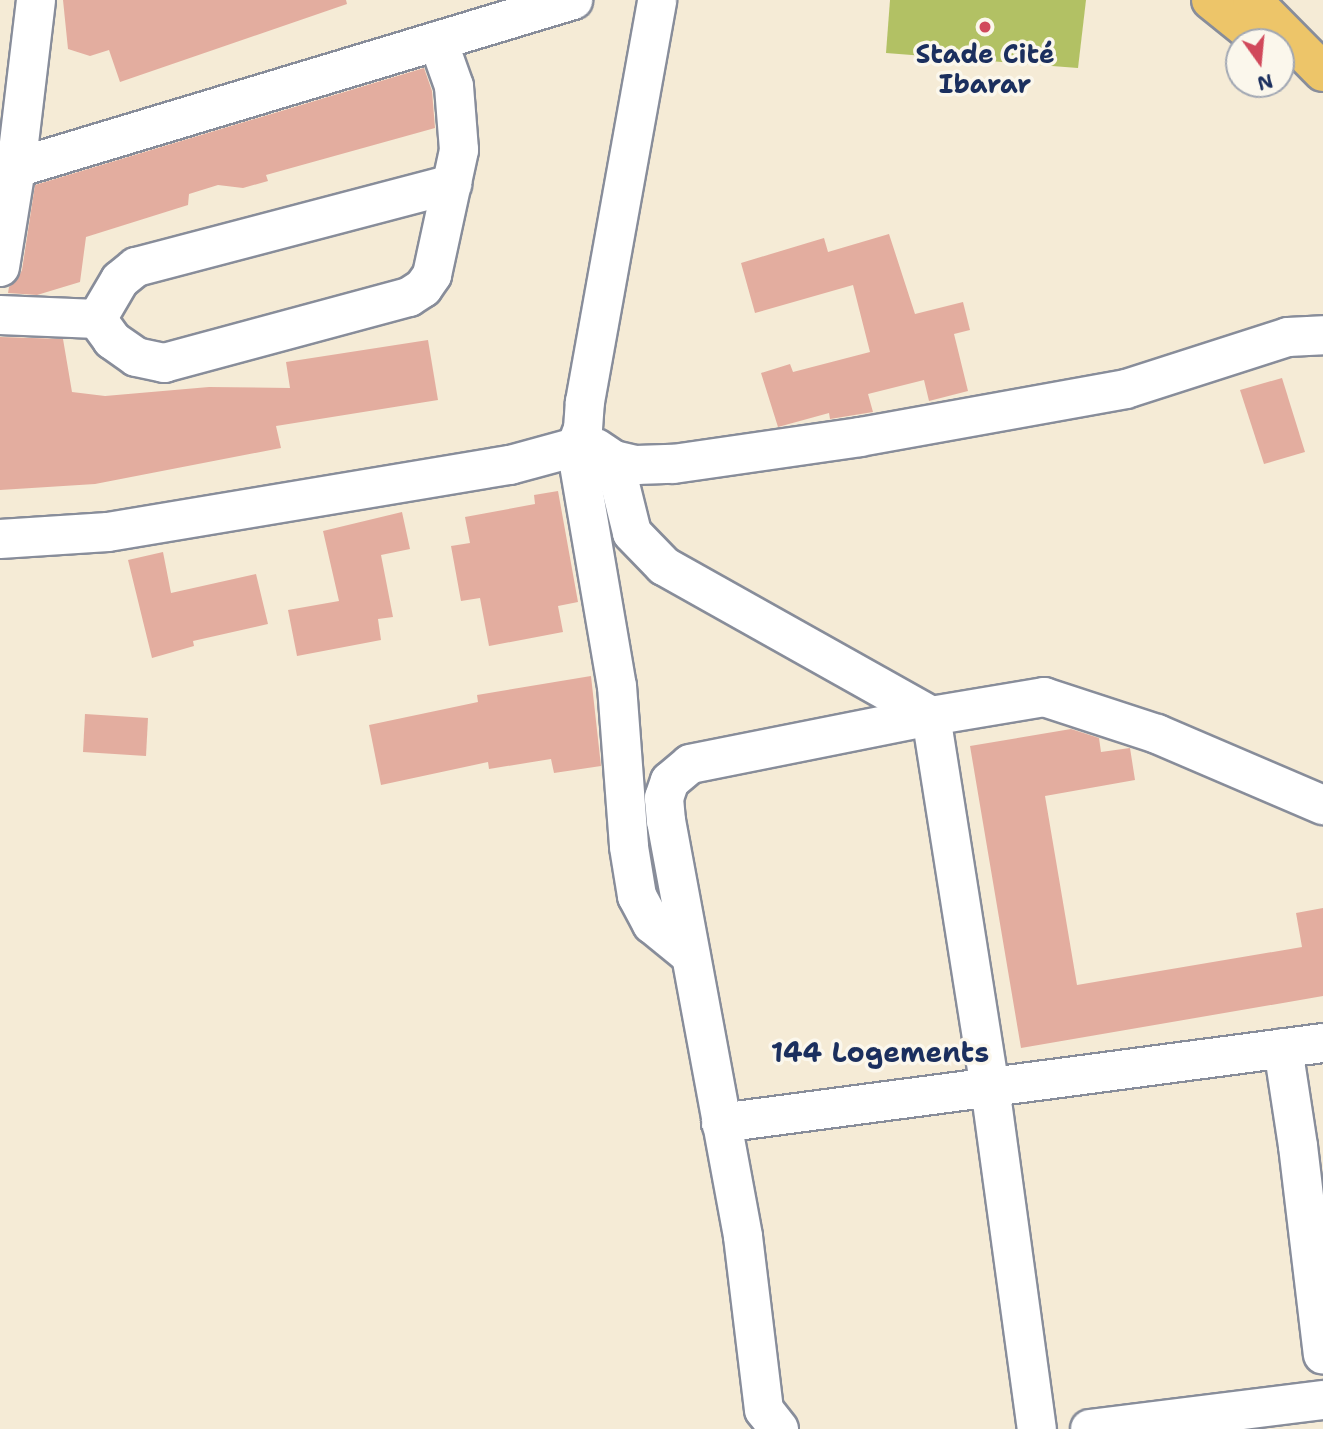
<!DOCTYPE html>
<html>
<head>
<meta charset="utf-8">
<style>
	body { margin:0 }
	#map { position:relative; width:1323px; height:1429px; overflow:hidden; background:#f5ebd6; font-family:"Shantell Sans",sans-serif }
	div>[style] { position:absolute }
	.green>* { inset:0; background:#b2c164 }
	.building>* { inset:0; background:#e3ad9f }
	.roads { filter:drop-shadow(2px 0 #888d9a) drop-shadow(-2px 0 #888d9a) drop-shadow(0 2px #888d9a) drop-shadow(0 -2px #888d9a) }
	.minor>* { height:38px; margin:-19px; padding:0 19px; transform-origin:19px; border-radius:19px; background:#fff }
	.highway>* { height:38px; margin:-19px; padding:0 19px; transform-origin:19px; border-radius:19px; background:#edc569 }
	.dots>* { width:19px; height:19px; translate:-50% -50%; box-sizing:border-box; border:4px solid #fbf7ec; border-radius:50% }
	span { translate:-50% -50%; white-space:nowrap; text-align:center; line-height:1.15; -webkit-text-stroke:7px #fbf7ec; paint-order:stroke }
	.poi-label { font-size:26px; color:#1b2f5e; font-weight:700 }
	.neighbourhood-label { font-size:28px; color:#1b2f5e; font-weight:700 }
	.north { position:absolute; left:1225px; top:28px; width:70px; height:70px; box-sizing:border-box; background:#fbf7ec; border:2px solid #a1a7b3; border-radius:50%; rotate:165deg; font-size:19px; font-weight:700; line-height:28px; text-align:center; color:#1b2f5e }
	.north::after { content:''; display:block; margin:auto; width:24px; height:32px; background:#d1495b; clip-path:polygon(50% 0,100% 100%,50% 72%,0 100%) }
</style>
</head>
<body>
<div id="map">
	<div class="green">
		<div style="clip-path:polygon(890px 0,1086px 0,1078px 68px,886px 53px)"></div>
	</div>
	<div class="building">
		<div style="clip-path:polygon(63px 0,346px 0,347px 4px,120px 82px,109px 50px,90px 56px,68px 49px)"></div>
		<div style="clip-path:polygon(424px 68px,432px 91px,435px 128px,266px 175px,268px 181px,243px 188px,218px 185px,189px 194px,188px 205px,86px 237px,80px 282px,37px 295px,8px 293px,9px 287px,17px 280px,22px 270px,35px 185px)"></div>
		<div style="clip-path:polygon(889px 234px,915px 314px,963px 302px,970px 330px,954px 334px,968px 391px,929px 401px,924px 380px,868px 394px,873px 412px,830px 419px,829px 413px,778px 427px,761px 373px,790px 364px,793px 372px,870px 352px,853px 285px,755px 313px,741px 263px,824px 238px,828px 252px)"></div>
		<div style="clip-path:polygon(0 337px,63px 339px,72px 392px,105px 396px,209px 387px,290px 388px,286px 362px,428px 340px,438px 400px,276px 426px,281px 448px,95px 484px,0 490px)"></div>
		<div style="clip-path:polygon(1282px 378px,1305px 452px,1264px 464px,1240px 390px)"></div>
		<div style="clip-path:polygon(558px 491px,578px 602px,558px 606px,563px 632px,489px 646px,480px 598px,461px 601px,451px 546px,470px 543px,465px 517px,535px 504px,534px 495px)"></div>
		<div style="clip-path:polygon(402px 512px,410px 549px,381px 555px,393px 617px,378px 619px,381px 640px,297px 656px,288px 610px,339px 601px,323px 531px)"></div>
		<div style="clip-path:polygon(163px 552px,171px 593px,256px 574px,268px 624px,193px 641px,194px 646px,152px 658px,128px 560px)"></div>
		<div style="clip-path:polygon(591px 676px,601px 766px,554px 773px,551px 759px,489px 769px,488px 762px,381px 785px,369px 725px,478px 702px,477px 695px)"></div>
		<div style="clip-path:polygon(85px 714px,148px 718px,146px 756px,83px 752px)"></div>
		<div style="clip-path:polygon(1071px 729px,1099px 738px,1101px 752px,1130px 748px,1135px 780px,1045px 796px,1077px 985px,1302px 947px,1296px 913px,1323px 908px,1323px 996px,1021px 1048px,970px 746px)"></div>
	</div>
	<div class="roads">
		<div class="minor">
			<div style="left:16px;top:168px;width:582px;rotate:-16.78deg"></div>
			<div style="left:0;top:267px;width:100px;rotate:-80.8deg"></div>
			<div style="left:16px;top:168px;width:169px;rotate:-83.2deg"></div>
			<div style="left:0;top:315px;width:97px;rotate:2.4deg"></div>
			<div style="left:97px;top:319px;width:26px;rotate:54deg"></div>
			<div style="left:112px;top:340px;width:29px;rotate:35deg"></div>
			<div style="left:136px;top:357px;width:29px;rotate:12deg"></div>
			<div style="left:164px;top:363px;width:254px;rotate:-15.1deg"></div>
			<div style="left:409px;top:297px;width:17px;rotate:-33deg"></div>
			<div style="left:423px;top:288px;width:16px;rotate:-55deg"></div>
			<div style="left:432px;top:275px;width:128px;rotate:-77.8deg"></div>
			<div style="left:459px;top:150px;width:64px;rotate:-94.5deg"></div>
			<div style="left:454px;top:86px;width:48px;rotate:-109.6deg"></div>
			<div style="left:97px;top:319px;width:45px;rotate:-59.5deg"></div>
			<div style="left:120px;top:280px;width:21px;rotate:-39deg"></div>
			<div style="left:136px;top:267px;width:327px;rotate:-14.7deg"></div>
			<div style="left:576px;top:447px;width:242px;rotate:80.3deg"></div>
			<div style="left:617px;top:686px;width:161px;rotate:85.7deg"></div>
			<div style="left:629px;top:847px;width:50px;rotate:80.7deg"></div>
			<div style="left:637px;top:896px;width:32px;rotate:62deg"></div>
			<div style="left:652px;top:924px;width:49px;rotate:39.2deg"></div>
			<div style="left:596px;top:448px;width:22px;rotate:34deg"></div>
			<div style="left:614px;top:460px;width:23px;rotate:13deg"></div>
			<div style="left:636px;top:465px;width:37px;rotate:-2deg"></div>
			<div style="left:673px;top:464px;width:189px;rotate:-8.2deg"></div>
			<div style="left:860px;top:437px;width:270px;rotate:-10.2deg"></div>
			<div style="left:1126px;top:389px;width:170px;rotate:-17.8deg"></div>
			<div style="left:1288px;top:337px;width:35px;rotate:-3deg"></div>
			<div style="left:614px;top:460px;width:75px;rotate:76.1deg"></div>
			<div style="left:632px;top:533px;width:46px;rotate:45.9deg"></div>
			<div style="left:664px;top:566px;width:306px;rotate:29.3deg"></div>
			<div style="left:931px;top:716px;width:376px;rotate:81deg"></div>
			<div style="left:990px;top:1087px;width:345px;rotate:82.2deg"></div>
			<div style="left:0;top:539px;width:108px;rotate:-3.7deg"></div>
			<div style="left:108px;top:532px;width:408px;rotate:-9.5deg"></div>
			<div style="left:510px;top:465px;width:68px;rotate:-15.3deg"></div>
			<div style="left:576px;top:447px;width:19px;rotate:-69deg"></div>
			<div style="left:583px;top:429px;width:27px;rotate:-86deg"></div>
			<div style="left:585px;top:402px;width:408px;rotate:-79.8deg"></div>
			<div style="left:1283px;top:1048px;width:99px;rotate:81.3deg"></div>
			<div style="left:1298px;top:1146px;width:210px;rotate:83.2deg"></div>
			<div style="left:721px;top:1123px;width:607px;rotate:-7.57deg"></div>
			<div style="left:779px;top:1429px;width:24px;rotate:-128deg"></div>
			<div style="left:764px;top:1410px;width:175px;rotate:-96.9deg"></div>
			<div style="left:743px;top:1236px;width:422px;rotate:-100.5deg"></div>
			<div style="left:666px;top:821px;width:23px;rotate:-95deg"></div>
			<div style="left:664px;top:798px;width:18px;rotate:-71deg"></div>
			<div style="left:670px;top:781px;width:26px;rotate:-40deg"></div>
			<div style="left:690px;top:764px;width:246px;rotate:-11.3deg"></div>
			<div style="left:931px;top:716px;width:115px;rotate:-9.5deg"></div>
			<div style="left:1044px;top:697px;width:119px;rotate:18.1deg"></div>
			<div style="left:1157px;top:734px;width:181px;rotate:23.2deg"></div>
			<div style="left:1090px;top:1429px;width:235px;rotate:-7.1deg"></div>
		</div>
		<div class="highway">
			<div style="left:1211px;top:0;width:67px;rotate:38.9deg"></div>
			<div style="left:1252px;top:0;width:101px;rotate:45.4deg"></div>
		</div>
	</div>
	<div class="dots">
		<div style="left:985px;top:27px;background:#d1495b"></div>
	</div>
	<div class="poi-label">
		<span style="left:985px;top:69px">Stade Cité<br>Ibarar</span>
	</div>
	<div class="neighbourhood-label">
		<span style="left:880px;top:1052px">144 Logements</span>
	</div>
	<div class="north">N</div>
</div>
</body>
</html>
